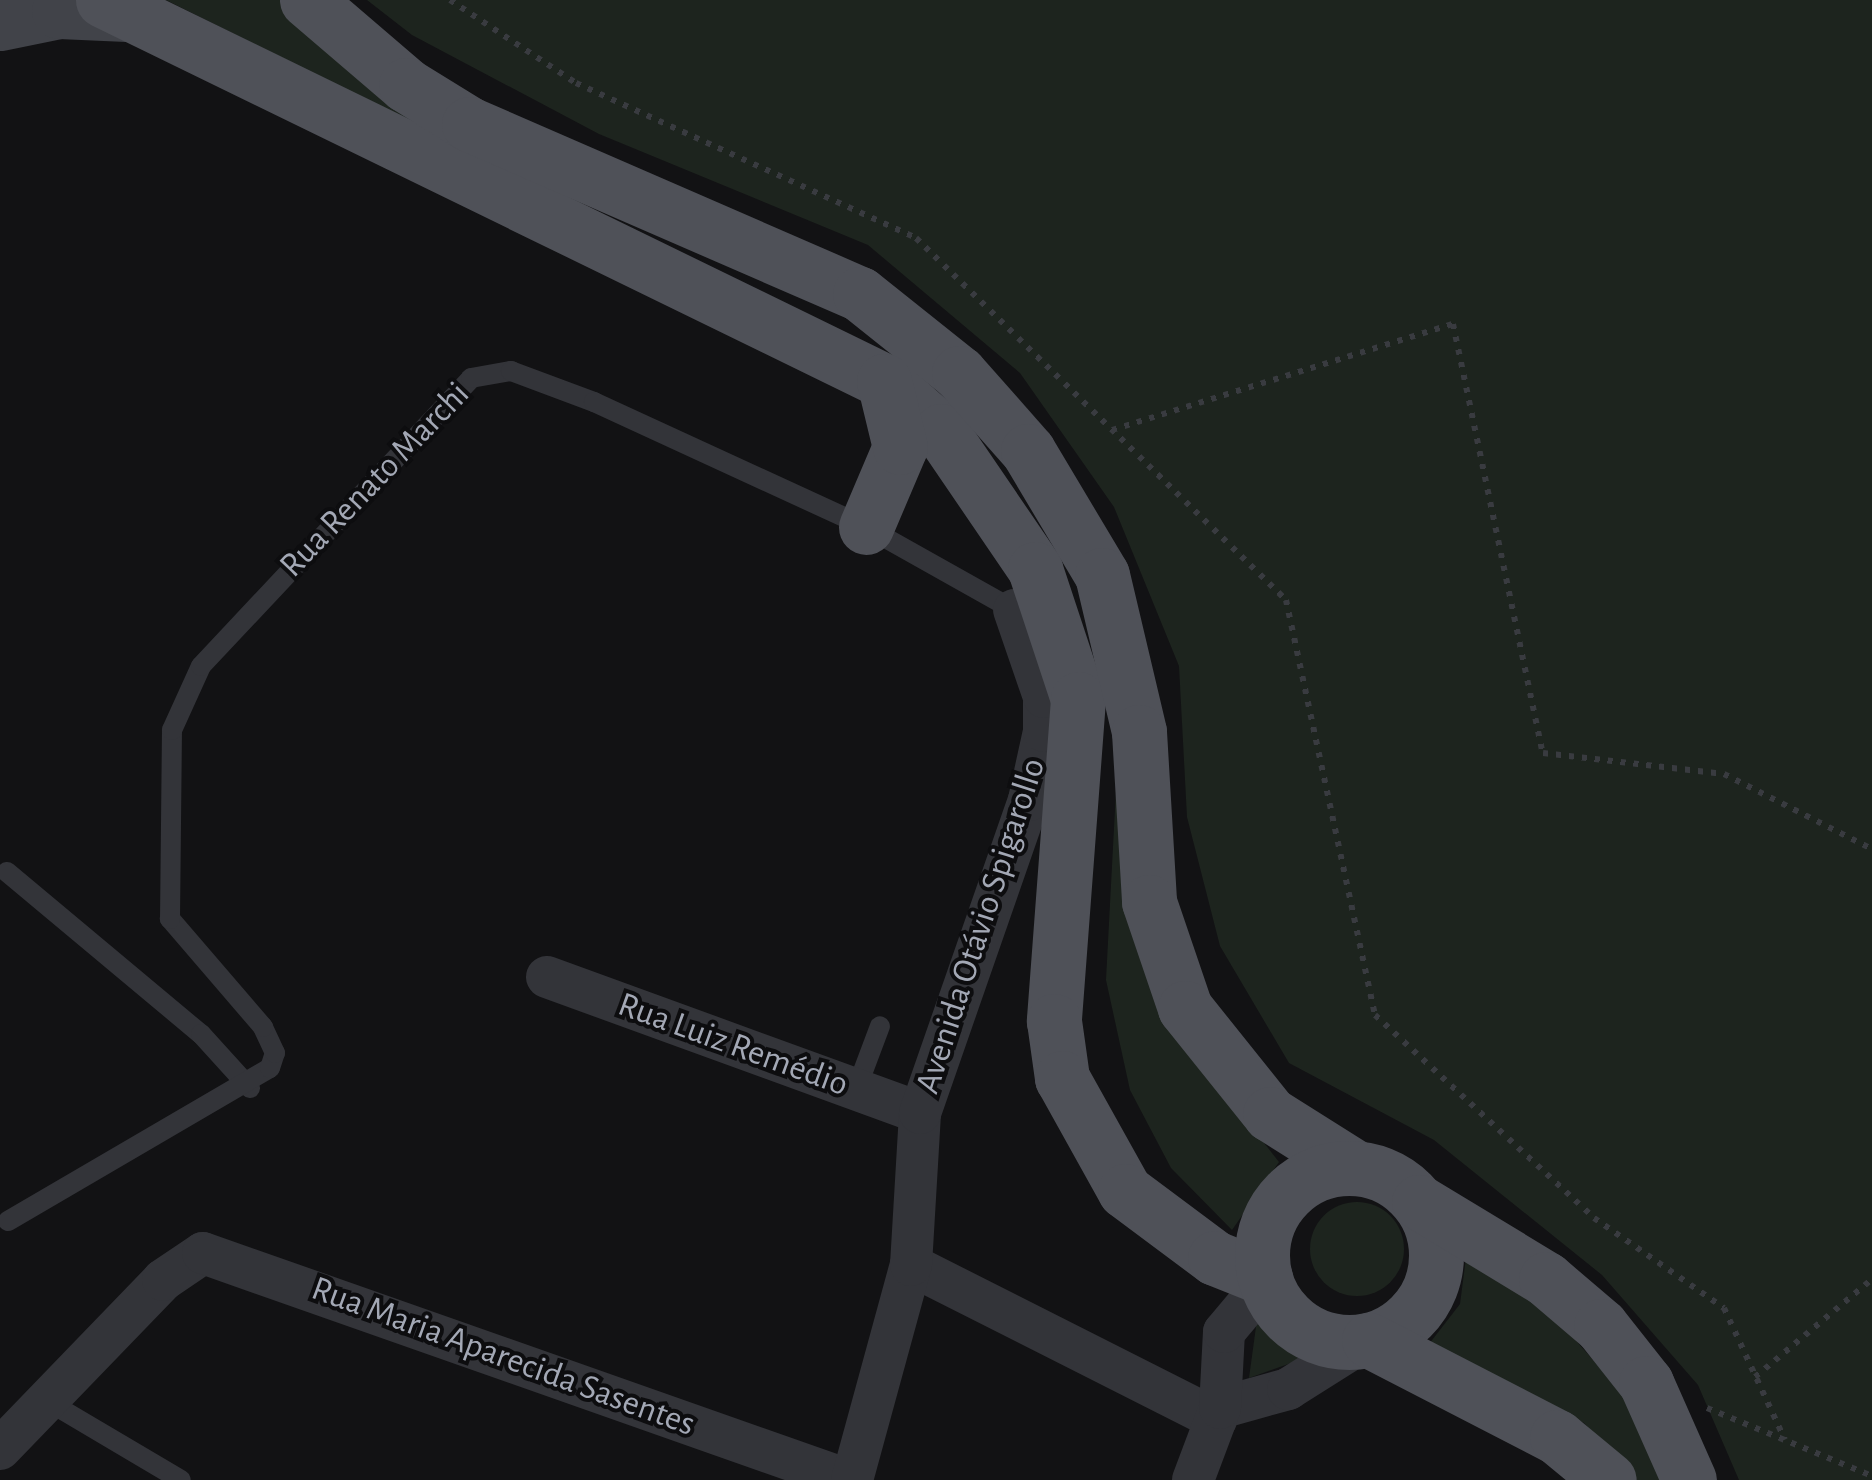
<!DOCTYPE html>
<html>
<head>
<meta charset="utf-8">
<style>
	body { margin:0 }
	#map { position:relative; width:1872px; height:1480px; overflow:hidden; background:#121214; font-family:"Alegreya Sans",sans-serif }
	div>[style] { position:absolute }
	.green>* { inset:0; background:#1d241e }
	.round { border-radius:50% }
	.path>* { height:6px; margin-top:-3px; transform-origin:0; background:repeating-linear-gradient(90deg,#393b40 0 5px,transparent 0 13px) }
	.lane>* { height:20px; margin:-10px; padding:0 10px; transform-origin:10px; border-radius:10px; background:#333439 }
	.street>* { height:42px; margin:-21px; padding:0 21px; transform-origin:21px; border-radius:21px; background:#333439 }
	.secondary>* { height:55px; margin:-27.5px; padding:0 27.5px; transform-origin:27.5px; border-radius:27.5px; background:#414349 }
	.primary>* { height:55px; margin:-27.5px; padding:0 27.5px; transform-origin:27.5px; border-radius:27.5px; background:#4f5158 }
	.primary>.ring { margin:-27.5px; padding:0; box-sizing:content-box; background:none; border:55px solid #4f5158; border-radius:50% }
	span { translate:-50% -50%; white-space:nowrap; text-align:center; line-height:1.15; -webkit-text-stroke:8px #0d0d0f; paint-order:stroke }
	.street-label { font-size:35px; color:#a3a8b5 }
</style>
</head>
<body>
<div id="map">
	<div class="green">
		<div style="clip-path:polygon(166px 0,280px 0,311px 38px,466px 149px)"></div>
		<div style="clip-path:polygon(367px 0,1872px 0,1872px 1480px,1739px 1480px,1698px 1385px,1602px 1275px,1434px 1140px,1289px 1063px,1220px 946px,1187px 817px,1179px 666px,1114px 507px,1020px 373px,868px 245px,599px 134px,412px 35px)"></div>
		<div style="clip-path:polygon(1116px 790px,1177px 1032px,1279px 1162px,1232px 1230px,1171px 1168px,1130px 1090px,1106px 980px)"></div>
		<div class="round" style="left:1310px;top:1202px;width:94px;height:94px"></div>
		<div style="clip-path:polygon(1467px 1250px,1549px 1310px,1623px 1394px,1669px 1480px,1636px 1480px,1584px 1423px,1429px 1344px,1460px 1304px)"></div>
		<div style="clip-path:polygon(1258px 1312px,1322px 1352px,1249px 1378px)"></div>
	</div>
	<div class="path">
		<div style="left:450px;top:0;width:151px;rotate:33.4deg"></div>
		<div style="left:576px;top:83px;width:374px;rotate:24.5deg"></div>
		<div style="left:916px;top:238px;width:518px;rotate:44.37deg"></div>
		<div style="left:1286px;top:600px;width:424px;rotate:77.9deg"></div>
		<div style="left:1375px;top:1015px;width:299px;rotate:42.8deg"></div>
		<div style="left:1594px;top:1218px;width:158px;rotate:34.7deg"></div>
		<div style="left:1724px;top:1308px;width:145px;rotate:65.2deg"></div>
		<div style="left:1112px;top:430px;width:357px;rotate:-17.3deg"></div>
		<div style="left:1453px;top:324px;width:438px;rotate:78.2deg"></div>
		<div style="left:1543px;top:753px;width:182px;rotate:6.6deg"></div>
		<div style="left:1724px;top:774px;width:166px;rotate:26.9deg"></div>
		<div style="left:1755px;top:1377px;width:153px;rotate:-39.9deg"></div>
		<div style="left:1707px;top:1408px;width:178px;rotate:22.4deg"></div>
	</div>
	<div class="lane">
		<div style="left:7px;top:872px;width:253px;rotate:39.9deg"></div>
		<div style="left:201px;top:1034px;width:73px;rotate:47.8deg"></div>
		<div style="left:856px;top:1090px;width:68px;rotate:-69.4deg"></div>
		<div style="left:8px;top:1221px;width:303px;rotate:-30.3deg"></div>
		<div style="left:270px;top:1068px;width:16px;rotate:-72deg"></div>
		<div style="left:275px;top:1053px;width:29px;rotate:-115deg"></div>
		<div style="left:263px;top:1027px;width:143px;rotate:-130.7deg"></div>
		<div style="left:170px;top:919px;width:189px;rotate:-89.4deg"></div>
		<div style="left:172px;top:730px;width:70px;rotate:-65.6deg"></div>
		<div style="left:201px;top:666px;width:395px;rotate:-46.8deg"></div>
		<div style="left:471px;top:378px;width:41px;rotate:-9.9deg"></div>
		<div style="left:511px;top:371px;width:89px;rotate:20.5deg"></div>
		<div style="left:594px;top:402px;width:299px;rotate:24.7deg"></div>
		<div style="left:866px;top:527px;width:170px;rotate:29.3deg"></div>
		<div style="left:49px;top:1402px;width:153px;rotate:30.6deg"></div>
	</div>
	<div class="street">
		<div style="left:547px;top:977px;width:397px;rotate:20deg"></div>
		<div style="left:911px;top:1265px;width:342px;rotate:26.8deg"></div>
		<div style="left:1220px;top:1408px;width:71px;rotate:-15.6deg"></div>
		<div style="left:1288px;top:1389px;width:90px;rotate:-32.3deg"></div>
		<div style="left:0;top:1449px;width:235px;rotate:-46deg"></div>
		<div style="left:163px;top:1280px;width:48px;rotate:-34deg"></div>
		<div style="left:203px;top:1253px;width:684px;rotate:19.39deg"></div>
		<div style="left:852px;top:1480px;width:223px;rotate:-74.7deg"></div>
		<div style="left:911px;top:1265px;width:152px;rotate:-86.6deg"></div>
		<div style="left:920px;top:1113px;width:331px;rotate:-70.8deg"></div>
		<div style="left:1029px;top:800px;width:71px;rotate:-77.7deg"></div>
		<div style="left:1044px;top:731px;width:34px;rotate:-90deg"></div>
		<div style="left:1044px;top:697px;width:92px;rotate:-109deg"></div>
		<div style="left:1193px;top:1480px;width:77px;rotate:-69.4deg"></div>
		<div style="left:1220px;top:1408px;width:76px;rotate:-87deg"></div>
		<div style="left:1224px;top:1332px;width:65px;rotate:-50deg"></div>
	</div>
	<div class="secondary">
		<div style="left:0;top:23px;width:60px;rotate:-11.5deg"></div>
		<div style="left:59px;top:11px;width:68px;rotate:2.5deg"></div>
	</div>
	<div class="primary">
		<div style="left:103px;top:0;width:869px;rotate:26deg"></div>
		<div style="left:884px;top:381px;width:76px;rotate:41.3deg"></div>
		<div style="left:941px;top:431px;width:167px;rotate:55.7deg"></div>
		<div style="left:1035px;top:569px;width:137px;rotate:71.7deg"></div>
		<div style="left:1078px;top:699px;width:323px;rotate:94.3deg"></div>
		<div style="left:1054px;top:1021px;width:58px;rotate:82deg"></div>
		<div style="left:1062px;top:1078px;width:129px;rotate:60.9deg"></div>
		<div style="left:1125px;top:1191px;width:112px;rotate:36.7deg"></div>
		<div style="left:1215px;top:1258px;width:54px;rotate:21.8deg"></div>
		<div style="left:307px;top:0;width:130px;rotate:40.6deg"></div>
		<div style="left:406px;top:85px;width:74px;rotate:31.8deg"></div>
		<div style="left:469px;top:124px;width:426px;rotate:23.5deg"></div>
		<div style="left:860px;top:294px;width:127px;rotate:38.6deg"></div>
		<div style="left:959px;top:373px;width:104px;rotate:48.5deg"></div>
		<div style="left:1028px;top:451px;width:144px;rotate:59.2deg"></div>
		<div style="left:1102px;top:575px;width:161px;rotate:76.7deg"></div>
		<div style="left:1139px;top:732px;width:170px;rotate:86.6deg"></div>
		<div style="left:1149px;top:902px;width:112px;rotate:71.2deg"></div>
		<div style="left:1185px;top:1008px;width:136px;rotate:51.3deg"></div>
		<div style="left:1270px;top:1114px;width:99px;rotate:32.2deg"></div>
		<div style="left:866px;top:527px;width:87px;rotate:-67deg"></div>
		<div style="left:900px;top:447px;width:68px;rotate:-103.6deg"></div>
		<div class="ring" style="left:1262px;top:1168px;width:119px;height:119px"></div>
		<div style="left:1419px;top:1202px;width:149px;rotate:31.2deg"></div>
		<div style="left:1546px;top:1279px;width:72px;rotate:40.5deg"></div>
		<div style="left:1601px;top:1326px;width:73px;rotate:51.7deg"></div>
		<div style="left:1646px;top:1383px;width:106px;rotate:66.1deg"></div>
		<div style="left:1369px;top:1340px;width:212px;rotate:27.3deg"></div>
		<div style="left:1557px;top:1437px;width:67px;rotate:39.6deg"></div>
	</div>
	<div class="street-label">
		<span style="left:375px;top:480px;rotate:-46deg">Rua Renato Marchi</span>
		<span style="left:981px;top:926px;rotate:-72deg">Avenida Otávio Spigarollo</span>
		<span style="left:733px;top:1045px;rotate:20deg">Rua Luiz Remédio</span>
		<span style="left:503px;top:1357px;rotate:20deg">Rua Maria Aparecida Sasentes</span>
	</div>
</div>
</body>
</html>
